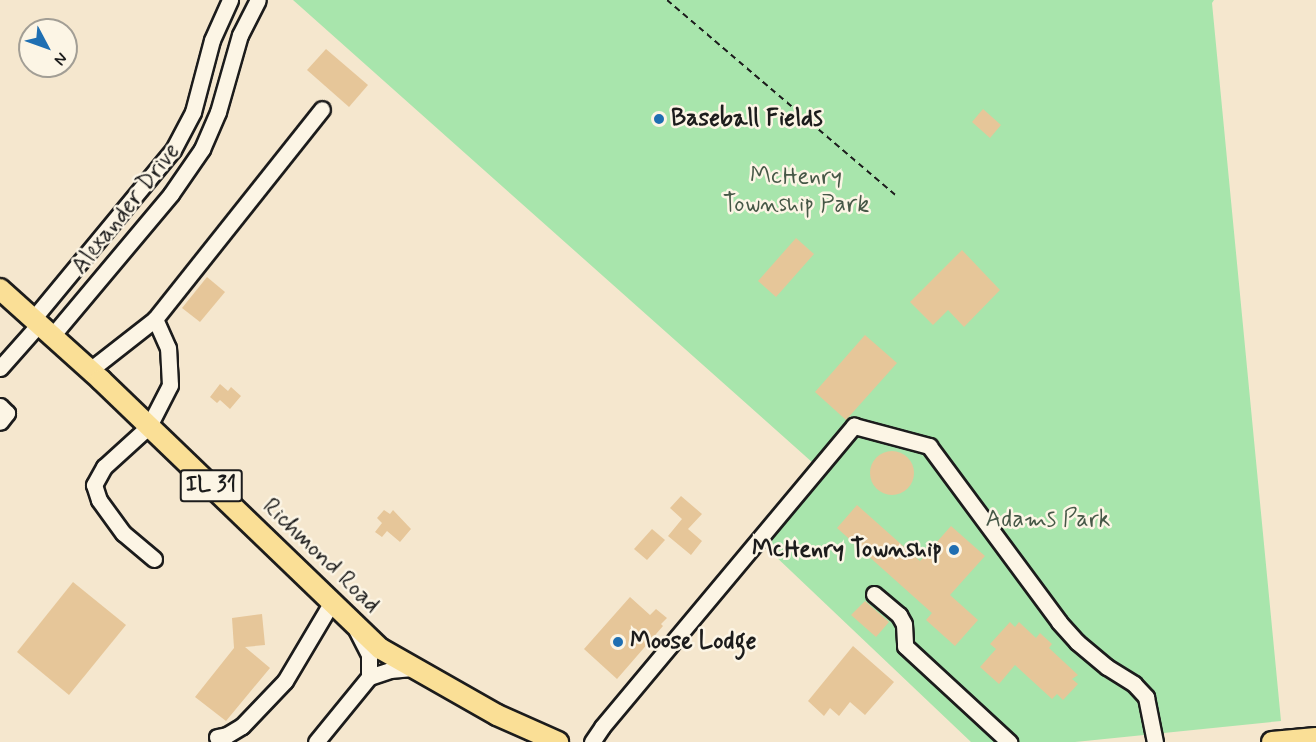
<!DOCTYPE html>
<html>
<head>
<meta charset="utf-8">
<style>
	body { margin:0 }
	#map { position:relative; width:1316px; height:742px; overflow:hidden; background:#f5e7ce; font-family:Mynerve,sans-serif }
	div>[style] { position:absolute }
	.green>* { inset:0; background:#a8e5ac }
	.building>* { inset:0; background:#e6c699 }
	.round { border-radius:50% }
	.path>* { height:2px; margin-top:-1px; transform-origin:0; background:repeating-linear-gradient(90deg,#1c1c1c 0 6px,transparent 0 10.5px) }
	.roads { filter:drop-shadow(2px 0 #1c1c1c) drop-shadow(-2px 0 #1c1c1c) drop-shadow(0 2px #1c1c1c) drop-shadow(0 -2px #1c1c1c) }
	.minor>* { height:15px; margin:-7.5px; padding:0 7.5px; transform-origin:7.5px; border-radius:7.5px; background:#fcf5e5 }
	.major>* { height:20px; margin:-10px; padding:0 10px; transform-origin:10px; border-radius:10px; background:#fadf96 }
	.dots>* { width:16px; height:16px; translate:-50% -50%; box-sizing:border-box; border:3px solid #fcf5e5; border-radius:50% }
	span { translate:-50% -50%; white-space:nowrap; text-align:center; line-height:1.15; -webkit-text-stroke:5px #fcf5e5; paint-order:stroke }
	.shield-label span { padding:2px 4px; background:#fcf5e5; border:2px solid; border-radius:4px; -webkit-text-stroke-width:0 }
	.shield-label { font-size:22px; color:#1c1c1c; font-weight:700 }
	.poi-label { font-size:24px; color:#1c1c1c; font-weight:700 }
	.left { translate:0 -50%; text-align:left }
	.right { translate:-100% -50%; text-align:right }
	.park-label { font-size:24px; color:#465847 }
	.street-label { font-size:24px; color:#1c1c1c }
	.north { position:absolute; left:18px; top:18px; width:60px; height:60px; box-sizing:border-box; background:#fcf5e5; border:2px solid #a29e95; border-radius:50%; rotate:131deg; font-size:16px; font-weight:700; line-height:24px; text-align:center; color:#1c1c1c }
	.north::after { content:''; display:block; margin:auto; width:21px; height:27px; background:#1f6fb2; clip-path:polygon(50% 0,100% 100%,50% 72%,0 100%) }
</style>
</head>
<body>
<div id="map">
	<div class="green">
		<div style="clip-path:polygon(293px 0,1214px 0,1212px 3px,1281px 721px,1075px 742px,971px 742px,752px 534px,813px 463px)"></div>
	</div>
	<div class="building">
		<div style="clip-path:polygon(326px 49px,368px 85px,349px 107px,307px 70px)"></div>
		<div style="clip-path:polygon(983px 109px,1001px 125px,990px 138px,972px 122px)"></div>
		<div style="clip-path:polygon(796px 238px,814px 254px,776px 297px,758px 281px)"></div>
		<div style="clip-path:polygon(962px 250px,1000px 290px,964px 327px,948px 310px,933px 325px,910px 302px)"></div>
		<div style="clip-path:polygon(207px 277px,225px 292px,200px 322px,182px 308px)"></div>
		<div style="clip-path:polygon(865px 335px,897px 363px,846px 420px,815px 392px)"></div>
		<div style="clip-path:polygon(220px 384px,228px 391px,231px 387px,241px 396px,230px 409px,220px 400px,217px 403px,210px 397px)"></div>
		<div class="round" style="left:870px;top:451px;width:44px;height:44px"></div>
		<div style="clip-path:polygon(681px 496px,702px 514px,688px 529px,702px 541px,691px 555px,668px 536px,682px 519px,670px 508px)"></div>
		<div style="clip-path:polygon(857px 505px,920px 561px,951px 526px,985px 556px,950px 595px,978px 620px,955px 646px,926px 620px,932px 613px,837px 528px)"></div>
		<div style="clip-path:polygon(384px 510px,390px 514px,393px 510px,411px 529px,400px 542px,387px 531px,382px 537px,375px 532px,382px 523px,377px 518px)"></div>
		<div style="clip-path:polygon(652px 529px,665px 540px,647px 560px,634px 549px)"></div>
		<div style="clip-path:polygon(73px 582px,126px 625px,69px 695px,17px 652px)"></div>
		<div style="clip-path:polygon(630px 597px,650px 615px,656px 609px,667px 618px,661px 624px,663px 626px,617px 679px,584px 649px)"></div>
		<div style="clip-path:polygon(865px 601px,889px 622px,876px 637px,851px 615px)"></div>
		<div style="clip-path:polygon(262px 614px,265px 645px,245px 647px,270px 668px,226px 721px,195px 697px,234px 648px,232px 618px)"></div>
		<div style="clip-path:polygon(1010px 622px,1015px 627px,1019px 622px,1036px 638px,1040px 633px,1052px 644px,1049px 648px,1078px 675px,1072px 679px,1078px 684px,1063px 700px,1057px 694px,1052px 699px,1015px 665px,999px 684px,980px 667px,996px 649px,990px 644px)"></div>
		<div style="clip-path:polygon(853px 646px,894px 682px,865px 715px,850px 702px,839px 716px,830px 708px,824px 716px,808px 701px)"></div>
	</div>
	<div class="path">
		<div style="left:667px;top:0;width:300px;rotate:40.5deg"></div>
	</div>
	<div class="roads">
		<div class="minor">
			<div style="left:33px;top:319px;width:219px;rotate:-50.4deg"></div>
			<div style="left:173px;top:150px;width:43px;rotate:-62.2deg"></div>
			<div style="left:193px;top:112px;width:74px;rotate:-75.2deg"></div>
			<div style="left:212px;top:40px;width:44px;rotate:-65.8deg"></div>
			<div style="left:52px;top:336px;width:185px;rotate:-50deg"></div>
			<div style="left:171px;top:194px;width:55px;rotate:-55.4deg"></div>
			<div style="left:202px;top:149px;width:40px;rotate:-66.6deg"></div>
			<div style="left:218px;top:112px;width:80px;rotate:-74.1deg"></div>
			<div style="left:240px;top:35px;width:39px;rotate:-63deg"></div>
			<div style="left:0;top:368px;width:59px;rotate:-48.4deg"></div>
			<div style="left:90px;top:370px;width:83px;rotate:-38.1deg"></div>
			<div style="left:155px;top:319px;width:268px;rotate:-51.5deg"></div>
			<div style="left:0;top:406px;width:10px;rotate:45deg"></div>
			<div style="left:7px;top:413px;width:11px;rotate:128deg"></div>
			<div style="left:154px;top:559px;width:40px;rotate:-140deg"></div>
			<div style="left:123px;top:533px;width:41px;rotate:-126deg"></div>
			<div style="left:99px;top:500px;width:16px;rotate:-108deg"></div>
			<div style="left:94px;top:485px;width:21px;rotate:-61deg"></div>
			<div style="left:104px;top:467px;width:61px;rotate:-42.3deg"></div>
			<div style="left:149px;top:426px;width:46px;rotate:-62.9deg"></div>
			<div style="left:170px;top:385px;width:37px;rotate:-93deg"></div>
			<div style="left:168px;top:348px;width:32px;rotate:-114deg"></div>
			<div style="left:874px;top:594px;width:33px;rotate:40deg"></div>
			<div style="left:899px;top:615px;width:10px;rotate:61deg"></div>
			<div style="left:904px;top:624px;width:22px;rotate:87deg"></div>
			<div style="left:905px;top:646px;width:142px;rotate:42.7deg"></div>
			<div style="left:356px;top:629px;width:29px;rotate:63deg"></div>
			<div style="left:369px;top:655px;width:22px;rotate:90deg"></div>
			<div style="left:217px;top:737px;width:10px;rotate:-11deg"></div>
			<div style="left:227px;top:735px;width:17px;rotate:-31deg"></div>
			<div style="left:242px;top:726px;width:62px;rotate:-46.3deg"></div>
			<div style="left:285px;top:681px;width:92px;rotate:-59.3deg"></div>
			<div style="left:316px;top:742px;width:84px;rotate:-50.8deg"></div>
			<div style="left:369px;top:677px;width:22px;rotate:-18deg"></div>
			<div style="left:390px;top:670px;width:25px;rotate:-5deg"></div>
			<div style="left:592px;top:742px;width:18px;rotate:-56deg"></div>
			<div style="left:602px;top:727px;width:393px;rotate:-50.1deg"></div>
			<div style="left:854px;top:426px;width:78px;rotate:14.9deg"></div>
			<div style="left:929px;top:446px;width:219px;rotate:53.5deg"></div>
			<div style="left:1059px;top:622px;width:27px;rotate:48deg"></div>
			<div style="left:1077px;top:642px;width:39px;rotate:40deg"></div>
			<div style="left:1107px;top:667px;width:32px;rotate:32deg"></div>
			<div style="left:1134px;top:684px;width:18px;rotate:47deg"></div>
			<div style="left:1146px;top:697px;width:46px;rotate:78.7deg"></div>
		</div>
		<div class="major">
			<div style="left:0;top:289px;width:136px;rotate:42deg"></div>
			<div style="left:101px;top:380px;width:388px;rotate:43.9deg"></div>
			<div style="left:381px;top:649px;width:133px;rotate:29.6deg"></div>
			<div style="left:497px;top:715px;width:67px;rotate:23.9deg"></div>
			<div style="left:1272px;top:742px;width:44px;rotate:-5.2deg"></div>
		</div>
	</div>
	<div class="dots">
		<div style="left:659px;top:119px;background:#1f6fb2"></div>
		<div style="left:954px;top:550px;background:#1f6fb2"></div>
		<div style="left:618px;top:642px;background:#1f6fb2"></div>
	</div>
	<div class="shield-label">
		<span style="left:211px;top:486px">IL 31</span>
	</div>
	<div class="poi-label">
		<span class="left" style="left:671px;top:119px">Baseball Fields</span>
		<span class="right" style="left:942px;top:550px">McHenry Township</span>
		<span class="left" style="left:630px;top:642px">Moose Lodge</span>
	</div>
	<div class="park-label">
		<span style="left:796px;top:191px">McHenry<br>Township Park</span>
		<span style="left:1048px;top:520px">Adams Park</span>
	</div>
	<div class="street-label">
		<span style="left:126px;top:209px;rotate:-52deg">Alexander Drive</span>
		<span style="left:321px;top:556px;rotate:44deg">Richmond Road</span>
	</div>
	<div class="north">N</div>
</div>
</body>
</html>
